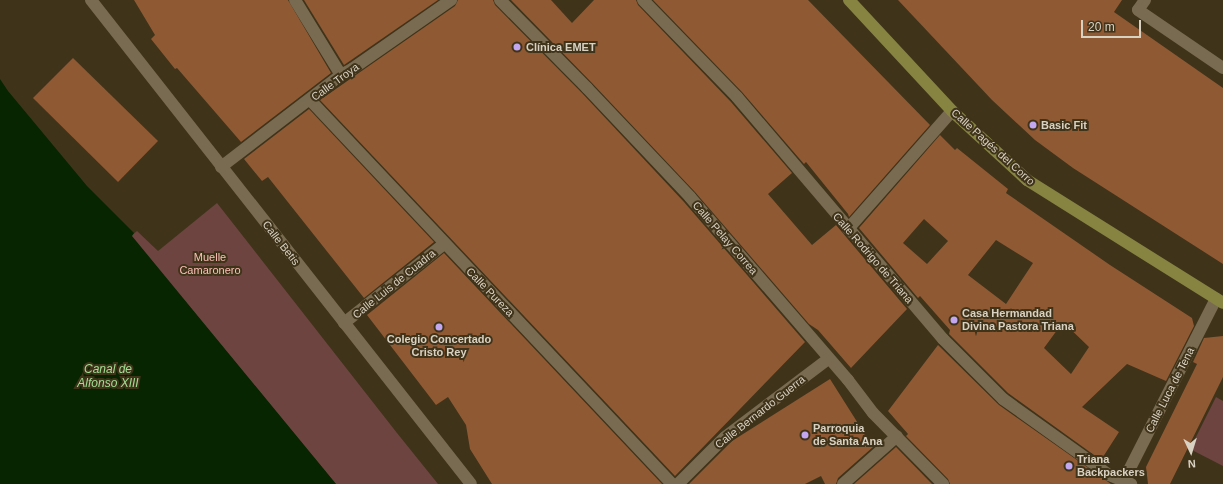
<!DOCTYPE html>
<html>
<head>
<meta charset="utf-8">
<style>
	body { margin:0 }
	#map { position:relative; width:1223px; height:484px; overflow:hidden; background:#3f331a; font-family:Helvetica,sans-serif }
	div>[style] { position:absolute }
	.green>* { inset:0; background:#6d4440 }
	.water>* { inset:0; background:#072501 }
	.building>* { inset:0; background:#8f5933 }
	.minor>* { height:12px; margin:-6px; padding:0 6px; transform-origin:6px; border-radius:6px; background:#796b51 }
	.major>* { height:12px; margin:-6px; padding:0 6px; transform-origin:6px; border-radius:6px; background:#878442 }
	.dots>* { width:11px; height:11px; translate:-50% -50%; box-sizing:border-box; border:2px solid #3f331a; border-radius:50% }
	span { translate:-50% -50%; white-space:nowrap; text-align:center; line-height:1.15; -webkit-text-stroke:4px #3f331a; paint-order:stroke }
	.poi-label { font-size:11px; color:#d9d1c2; font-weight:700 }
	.left { translate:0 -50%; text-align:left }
	.street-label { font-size:11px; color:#d9d1c2 }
	.park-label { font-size:11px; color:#fec1b9 }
	.water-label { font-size:12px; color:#a1de93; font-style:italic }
	.north { position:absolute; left:1171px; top:432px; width:40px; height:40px; -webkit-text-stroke:3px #3f331a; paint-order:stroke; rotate:176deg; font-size:11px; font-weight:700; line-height:16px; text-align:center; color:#d9d1c2 }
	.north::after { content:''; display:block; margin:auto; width:14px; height:18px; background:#d9d1c2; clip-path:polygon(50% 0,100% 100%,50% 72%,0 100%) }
	.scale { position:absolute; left:1081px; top:20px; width:60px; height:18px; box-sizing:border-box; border:2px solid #d9d1c2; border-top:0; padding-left:5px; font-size:12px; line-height:14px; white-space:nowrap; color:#d9d1c2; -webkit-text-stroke:3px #3f331a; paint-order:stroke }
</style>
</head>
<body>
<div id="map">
	<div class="green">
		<div style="clip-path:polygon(217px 203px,397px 433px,438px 484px,336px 484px,131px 236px,137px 231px,158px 251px)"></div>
		<div style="clip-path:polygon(1216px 397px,1223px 401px,1223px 466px,1190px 449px)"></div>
	</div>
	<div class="water">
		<div style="clip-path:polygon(0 79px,8px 91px,87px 186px,134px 233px,132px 236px,336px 484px,0 484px)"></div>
	</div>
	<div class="building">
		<div style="clip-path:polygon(134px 0,288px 0,331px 73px,241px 142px,177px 68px,175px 69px,151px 39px,155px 35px)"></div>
		<div style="clip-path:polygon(304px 0,438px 0,344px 65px)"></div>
		<div style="clip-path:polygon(458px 0,493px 0,495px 5px,582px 93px,684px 202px,805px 342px,675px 476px,320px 100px,455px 6px)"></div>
		<div style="clip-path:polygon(511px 0,551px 0,572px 23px,594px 0,636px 0,638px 5px,731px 102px,792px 173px,768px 194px,812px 245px,836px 225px,907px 309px,851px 368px,818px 330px,809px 324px,695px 192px,592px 83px)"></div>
		<div style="clip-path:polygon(653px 0,808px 0,930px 125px,849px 217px,848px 214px,806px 162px,804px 164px,742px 92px)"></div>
		<div style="clip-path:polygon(898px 0,1122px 0,1114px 12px,1223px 88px,1223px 264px,1073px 168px,1035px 140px,992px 100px)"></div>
		<div style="clip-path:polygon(73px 58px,158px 141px,118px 182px,33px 98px)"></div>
		<div style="clip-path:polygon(309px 109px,434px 242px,364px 298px,268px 177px,262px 181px,244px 159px)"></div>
		<div style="clip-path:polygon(evenodd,940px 135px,955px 150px,957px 148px,1008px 189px,1006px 193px,1110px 265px,1192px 318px,1194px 326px,1166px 381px,1127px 364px,1082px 407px,1119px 432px,1101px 460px,1008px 393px,949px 334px,950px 330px,920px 296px,918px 298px,859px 228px,940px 135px,924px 219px,948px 241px,927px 264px,903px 243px,924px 219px,940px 135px,996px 240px,1033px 263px,1006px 304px,968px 275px,996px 240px,940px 135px,1063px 322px,1089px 347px,1071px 374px,1044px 348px,1063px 322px)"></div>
		<div style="clip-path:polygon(444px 253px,662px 484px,492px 484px,470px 449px,466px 425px,448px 397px,436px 405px,367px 315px)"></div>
		<div style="clip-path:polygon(1223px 336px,1223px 377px,1170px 484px,1148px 484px,1146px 467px,1197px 364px,1193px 362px,1204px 338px)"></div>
		<div style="clip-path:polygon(938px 345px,999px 405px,1111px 484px,950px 484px,948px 479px,906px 436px,908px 434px,888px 411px)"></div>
		<div style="clip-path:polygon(830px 379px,873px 447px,838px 478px,836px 484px,825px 484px,821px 476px,805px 484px,689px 484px,732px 441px)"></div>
		<div style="clip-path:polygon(896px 447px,932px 484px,854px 484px)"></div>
	</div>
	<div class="minor">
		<div style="left:91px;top:0;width:615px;rotate:51.86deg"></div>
		<div style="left:295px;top:0;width:88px;rotate:58.5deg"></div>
		<div style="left:500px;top:0;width:124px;rotate:45.3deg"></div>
		<div style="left:587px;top:88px;width:150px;rotate:46.6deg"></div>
		<div style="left:690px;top:197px;width:242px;rotate:49.2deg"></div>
		<div style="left:848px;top:380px;width:41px;rotate:52.9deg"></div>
		<div style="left:873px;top:413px;width:100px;rotate:45.4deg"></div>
		<div style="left:643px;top:0;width:135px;rotate:45.9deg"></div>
		<div style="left:737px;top:97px;width:318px;rotate:49.6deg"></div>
		<div style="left:943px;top:339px;width:85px;rotate:45deg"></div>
		<div style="left:1003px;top:399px;width:130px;rotate:35.6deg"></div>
		<div style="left:1109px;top:475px;width:24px;rotate:22deg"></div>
		<div style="left:1145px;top:0;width:12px;rotate:125deg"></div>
		<div style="left:1138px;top:10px;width:103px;rotate:34.3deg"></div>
		<div style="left:310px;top:100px;width:528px;rotate:46.69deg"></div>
		<div style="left:221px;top:167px;width:151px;rotate:-37.5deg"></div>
		<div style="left:341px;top:75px;width:13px;rotate:-29deg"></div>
		<div style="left:352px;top:69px;width:121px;rotate:-34.9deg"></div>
		<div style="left:848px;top:229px;width:157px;rotate:-48.6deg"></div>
		<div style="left:344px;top:323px;width:127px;rotate:-38.3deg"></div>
		<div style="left:678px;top:484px;width:66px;rotate:-45deg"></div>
		<div style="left:725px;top:437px;width:129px;rotate:-37.1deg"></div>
		<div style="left:843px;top:484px;width:72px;rotate:-41.6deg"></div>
		<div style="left:1122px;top:484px;width:208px;rotate:-63.1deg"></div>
	</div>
	<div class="major">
		<div style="left:849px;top:0;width:151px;rotate:47.1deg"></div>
		<div style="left:952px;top:111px;width:102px;rotate:42.6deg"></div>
		<div style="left:1027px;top:180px;width:231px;rotate:32.1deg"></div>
	</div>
	<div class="dots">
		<div style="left:517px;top:47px;background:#c4a7f1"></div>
		<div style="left:1033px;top:125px;background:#c4a7f1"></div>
		<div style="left:954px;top:320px;background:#c4a7f1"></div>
		<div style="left:439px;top:327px;background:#c4a7f1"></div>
		<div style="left:805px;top:435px;background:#c4a7f1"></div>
		<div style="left:1069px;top:466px;background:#c4a7f1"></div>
	</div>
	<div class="poi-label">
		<span class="left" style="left:526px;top:47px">Clínica EMET</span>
		<span class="left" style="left:1041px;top:125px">Basic Fit</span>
		<span class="left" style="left:962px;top:320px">Casa Hermandad<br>Divina Pastora Triana</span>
		<span style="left:439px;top:346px">Colegio Concertado<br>Cristo Rey</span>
		<span class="left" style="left:813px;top:435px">Parroquia<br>de Santa Ana</span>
		<span class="left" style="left:1077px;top:466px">Triana<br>Backpackers</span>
	</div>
	<div class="street-label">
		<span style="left:335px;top:82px;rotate:-36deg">Calle Troya</span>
		<span style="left:993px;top:147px;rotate:42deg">Calle Pagés del Corro</span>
		<span style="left:725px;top:238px;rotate:49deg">Calle Pelay Correa</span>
		<span style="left:281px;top:243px;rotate:52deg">Calle Betis</span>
		<span style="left:873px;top:258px;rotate:49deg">Calle Rodrigo de Triana</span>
		<span style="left:394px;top:284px;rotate:-39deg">Calle Luis de Cuadra</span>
		<span style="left:490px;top:292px;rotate:46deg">Calle Pureza</span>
		<span style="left:1170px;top:390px;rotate:-63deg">Calle Luca de Tena</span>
		<span style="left:760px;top:412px;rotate:-38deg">Calle Bernardo Guerra</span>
	</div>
	<div class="park-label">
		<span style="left:210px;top:264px">Muelle<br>Camaronero</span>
	</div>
	<div class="water-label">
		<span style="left:108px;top:377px">Canal de<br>Alfonso XIII</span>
	</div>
	<div class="north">N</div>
	<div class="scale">20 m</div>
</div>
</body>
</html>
